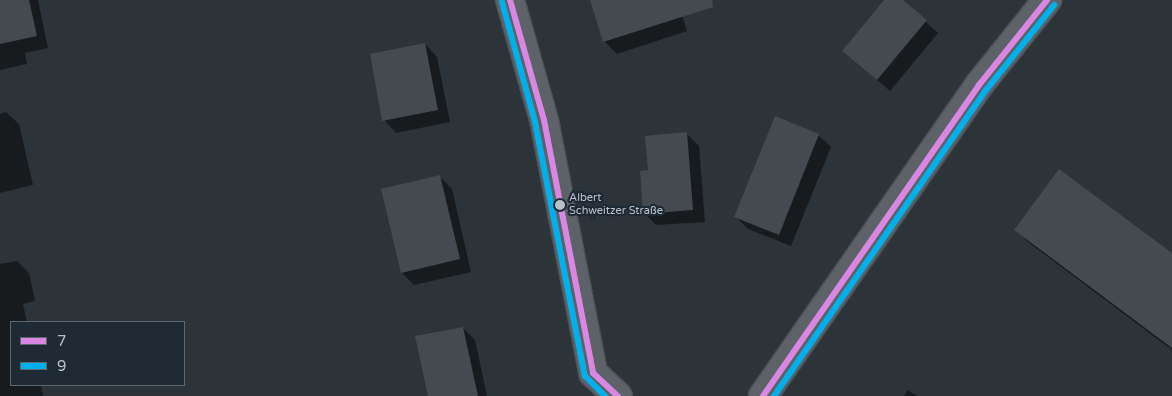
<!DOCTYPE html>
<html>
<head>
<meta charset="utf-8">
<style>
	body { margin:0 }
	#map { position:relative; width:1172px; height:396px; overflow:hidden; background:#2c3339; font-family:"Varela Round",sans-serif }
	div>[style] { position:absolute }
	.shadow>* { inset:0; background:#0007 }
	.building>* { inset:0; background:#444a4f }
	.roads { filter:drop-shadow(1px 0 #4a4f54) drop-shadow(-1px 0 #4a4f54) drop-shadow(0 1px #4a4f54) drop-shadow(0 -1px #4a4f54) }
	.street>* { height:28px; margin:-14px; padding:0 14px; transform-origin:14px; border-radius:14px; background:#5c6267 }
	.bus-1>* { height:6px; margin:-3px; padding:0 3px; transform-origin:3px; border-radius:3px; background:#da87e4 }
	.bus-2>* { height:6px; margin:-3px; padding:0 3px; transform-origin:3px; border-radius:3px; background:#00b0ea }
	.dots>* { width:14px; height:14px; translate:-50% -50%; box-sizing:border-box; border:2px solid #1f2b34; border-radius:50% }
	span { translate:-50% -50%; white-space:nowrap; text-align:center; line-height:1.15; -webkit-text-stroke:4.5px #1f2b34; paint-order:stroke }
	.bus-label { font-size:11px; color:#b7c1ca }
	.left { translate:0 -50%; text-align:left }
	.legend { position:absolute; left:10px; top:321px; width:175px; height:65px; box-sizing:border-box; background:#1f2b34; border:1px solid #5c6770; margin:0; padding:6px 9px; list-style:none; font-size:15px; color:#b7c1ca }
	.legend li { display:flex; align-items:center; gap:10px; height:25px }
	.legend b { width:25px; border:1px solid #5c6770 }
</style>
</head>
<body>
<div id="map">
	<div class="shadow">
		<div style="clip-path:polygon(0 0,38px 0,48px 48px,25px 53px,27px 64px,0 70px)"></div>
		<div style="clip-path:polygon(591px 0,677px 0,687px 31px,617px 54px,604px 41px)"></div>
		<div style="clip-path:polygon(886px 0,901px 0,938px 33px,890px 91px,844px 51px)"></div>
		<div style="clip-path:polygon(425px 44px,437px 57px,450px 122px,396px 133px,384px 120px)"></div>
		<div style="clip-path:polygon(6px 112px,19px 124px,33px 185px,0 193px,0 114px)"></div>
		<div style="clip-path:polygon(687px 134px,699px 146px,705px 222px,656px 225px,644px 213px,649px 171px)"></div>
		<div style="clip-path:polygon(818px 135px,831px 147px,791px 246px,748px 229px,736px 217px)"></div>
		<div style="clip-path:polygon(440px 177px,452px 189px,471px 272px,414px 285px,402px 273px)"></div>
		<div style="clip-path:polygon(1016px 230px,1172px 255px,1172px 350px,1028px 242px)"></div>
		<div style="clip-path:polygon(17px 261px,29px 273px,35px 301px,23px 304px,27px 322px,11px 322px,11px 385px,41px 385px,43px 396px,0 396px,0 264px)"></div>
		<div style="clip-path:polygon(463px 328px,475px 340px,487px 396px,429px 396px)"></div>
		<div style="clip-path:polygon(908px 390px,917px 396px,904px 396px)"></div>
	</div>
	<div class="building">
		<div style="clip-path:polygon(0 0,29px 0,37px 36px,0 44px)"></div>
		<div style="clip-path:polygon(590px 0,712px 0,713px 7px,603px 42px)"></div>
		<div style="clip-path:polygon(884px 0,903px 0,927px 20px,877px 80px,842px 51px)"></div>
		<div style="clip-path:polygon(425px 43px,438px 110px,382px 121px,370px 54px)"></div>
		<div style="clip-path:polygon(775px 116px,819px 134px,779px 235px,734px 217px)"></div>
		<div style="clip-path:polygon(687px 132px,693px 210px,643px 214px,640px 171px,648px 170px,645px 136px)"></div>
		<div style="clip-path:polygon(1059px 169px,1172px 253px,1172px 348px,1014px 230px)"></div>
		<div style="clip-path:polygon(440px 175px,460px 259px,401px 273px,381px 189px)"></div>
		<div style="clip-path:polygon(463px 327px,478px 396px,428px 396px,415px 336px)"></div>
	</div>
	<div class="roads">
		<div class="street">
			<div style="left:510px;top:0;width:125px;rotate:74.2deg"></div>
			<div style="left:544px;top:120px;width:258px;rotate:79deg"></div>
			<div style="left:593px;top:373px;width:34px;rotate:43deg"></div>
			<div style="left:763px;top:396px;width:379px;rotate:-55.2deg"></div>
			<div style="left:979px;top:85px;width:109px;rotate:-51.3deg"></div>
		</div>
	</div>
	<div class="bus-1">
		<div style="left:510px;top:0;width:125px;rotate:74.2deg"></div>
		<div style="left:544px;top:120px;width:258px;rotate:79deg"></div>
		<div style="left:593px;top:373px;width:34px;rotate:43deg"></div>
		<div style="left:763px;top:396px;width:379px;rotate:-55.2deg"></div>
		<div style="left:979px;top:85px;width:109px;rotate:-51.3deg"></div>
	</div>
	<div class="bus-2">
		<div style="left:502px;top:2px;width:124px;rotate:74.6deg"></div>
		<div style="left:535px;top:122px;width:259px;rotate:78.9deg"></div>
		<div style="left:585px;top:376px;width:28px;rotate:45deg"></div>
		<div style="left:774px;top:396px;width:372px;rotate:-55.3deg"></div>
		<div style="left:986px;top:90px;width:109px;rotate:-51.3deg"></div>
	</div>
	<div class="dots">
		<div style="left:560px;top:205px;background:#b7c1ca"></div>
	</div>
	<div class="bus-label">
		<span class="left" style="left:569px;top:205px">Albert<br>Schweitzer Straße</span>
	</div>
	<ul class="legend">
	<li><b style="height:6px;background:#da87e4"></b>7</li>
	<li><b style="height:6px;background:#00b0ea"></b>9</li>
	</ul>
</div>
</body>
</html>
